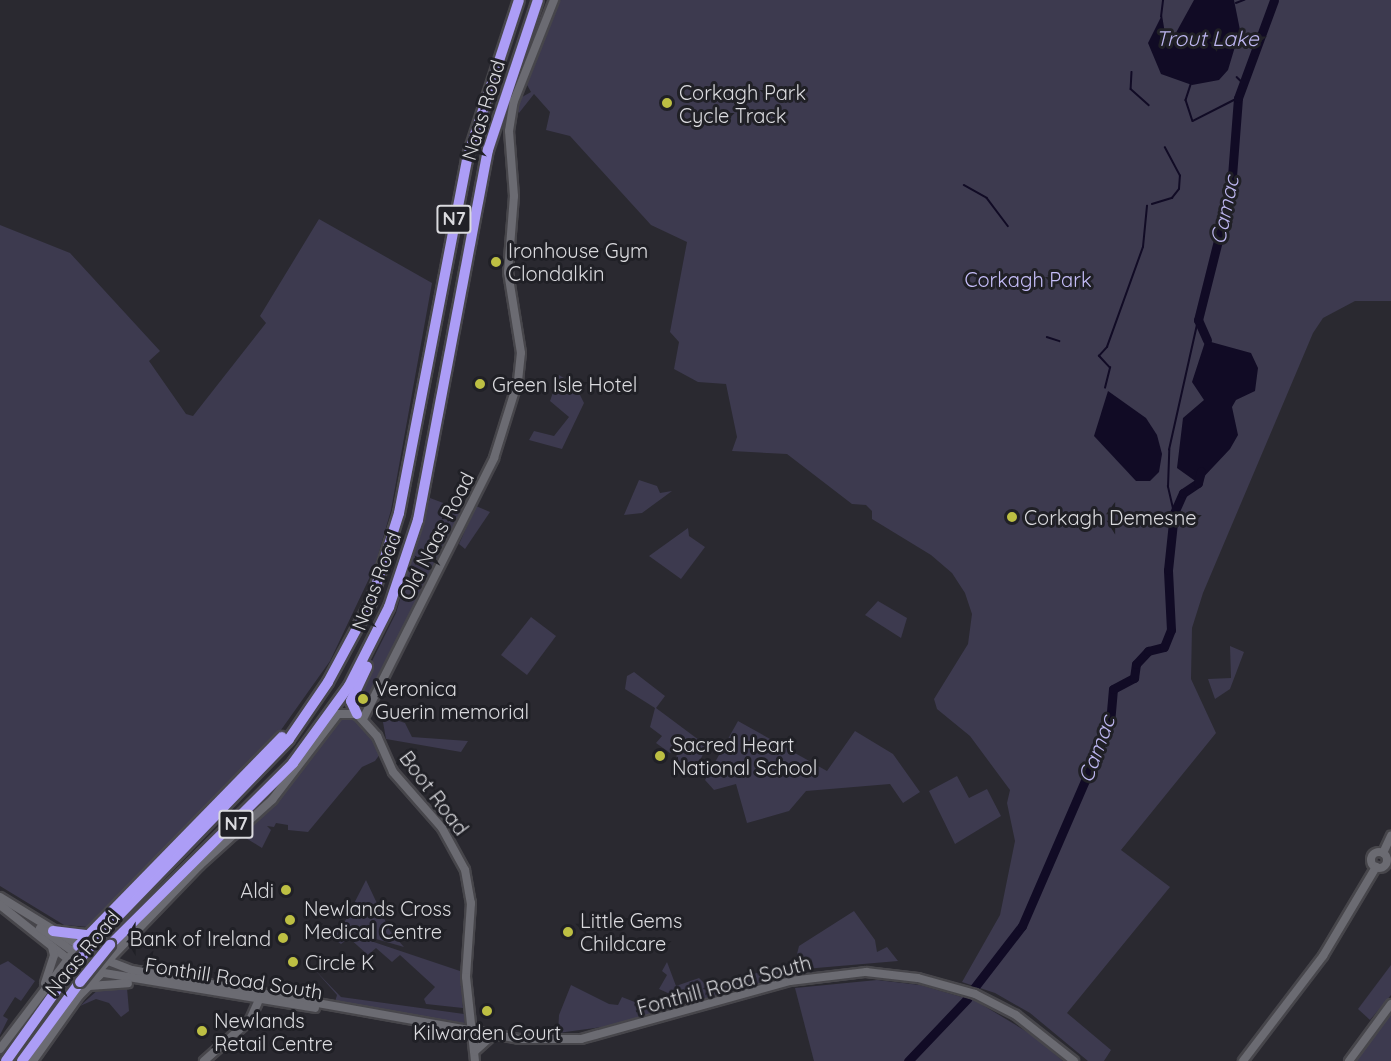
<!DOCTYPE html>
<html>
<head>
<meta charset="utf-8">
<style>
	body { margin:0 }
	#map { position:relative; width:1391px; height:1061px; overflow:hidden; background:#2a2930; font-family:Quicksand,sans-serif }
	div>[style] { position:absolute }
	.green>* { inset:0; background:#3d3a4f }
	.water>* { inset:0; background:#110b25 }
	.stream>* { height:1.5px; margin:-0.75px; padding:0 0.75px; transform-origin:0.75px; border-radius:0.75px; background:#110b25 }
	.river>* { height:9px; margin:-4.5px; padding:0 4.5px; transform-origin:4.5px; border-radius:4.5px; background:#110b25 }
	.roads { filter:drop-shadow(2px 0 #47464b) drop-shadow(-2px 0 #47464b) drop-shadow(0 2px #47464b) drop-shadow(0 -2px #47464b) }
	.secondary>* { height:8px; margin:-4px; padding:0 4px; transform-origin:4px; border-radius:4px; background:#6b6b72 }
	.secondary>.ring { margin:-4px; padding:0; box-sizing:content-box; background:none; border:8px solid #6b6b72; border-radius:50% }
	.highway>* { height:10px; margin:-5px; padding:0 5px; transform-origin:5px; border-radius:5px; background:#ac9df6 }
	.bridges { filter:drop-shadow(2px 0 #47464b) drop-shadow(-2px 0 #47464b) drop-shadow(0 2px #47464b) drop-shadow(0 -2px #47464b) }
	.highway-bridge>* { height:10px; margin:-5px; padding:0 5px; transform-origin:5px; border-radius:5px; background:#ac9df6 }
	.dots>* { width:16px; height:16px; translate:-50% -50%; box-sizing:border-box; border:3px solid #202026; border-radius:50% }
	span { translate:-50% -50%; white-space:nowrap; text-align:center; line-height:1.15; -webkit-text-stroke:6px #202026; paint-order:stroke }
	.shield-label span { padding:2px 4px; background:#202026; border:2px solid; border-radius:4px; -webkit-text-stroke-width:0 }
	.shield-label { font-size:18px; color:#dadade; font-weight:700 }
	.poi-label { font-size:20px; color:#dadade }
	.left { translate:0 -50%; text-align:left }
	.right { translate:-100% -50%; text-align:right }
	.street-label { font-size:20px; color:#dadade }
	.park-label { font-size:20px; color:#c5bdf8 }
	.water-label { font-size:21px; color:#bdb6f0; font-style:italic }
</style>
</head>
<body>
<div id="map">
	<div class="green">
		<div style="clip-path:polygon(560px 0,1391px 0,1391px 301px,1355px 301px,1323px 318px,1313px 333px,1203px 593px,1192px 628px,1191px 679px,1216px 733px,1121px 850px,1170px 887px,1067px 1013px,1111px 1050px,1104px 1061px,1088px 1061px,1030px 1013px,995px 993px,962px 982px,1000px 915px,1015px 841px,1007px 803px,1010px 790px,970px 736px,937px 709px,934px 699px,968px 644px,972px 614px,965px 593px,952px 573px,931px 555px,872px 519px,872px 511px,866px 505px,852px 504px,787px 454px,732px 451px,737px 437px,726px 384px,698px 382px,674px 369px,679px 342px,670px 332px,687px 242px,651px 225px,570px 136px,546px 130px,550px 112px,534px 94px,519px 113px,517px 110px,522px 97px,531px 92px,526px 83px)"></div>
		<div style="clip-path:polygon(319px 219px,432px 283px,391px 510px,375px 566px,330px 661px,276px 737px,89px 927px,64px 925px,0 886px,0 225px,70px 253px,160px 351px,149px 361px,186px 414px,193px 416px,266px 323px,260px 316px)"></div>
		<div style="clip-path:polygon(559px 375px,575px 385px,584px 403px,562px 449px,529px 440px,534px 431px,554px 436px,569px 417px,550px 401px)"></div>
		<div style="clip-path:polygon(639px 480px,657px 486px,660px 493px,672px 491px,642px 513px,624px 515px)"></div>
		<div style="clip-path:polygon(430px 498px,462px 510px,374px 685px,364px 717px,354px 697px,396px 613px)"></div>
		<div style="clip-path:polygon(476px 506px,490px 512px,465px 549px,459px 544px)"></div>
		<div style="clip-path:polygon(688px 528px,689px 536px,705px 547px,681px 579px,649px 556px)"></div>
		<div style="clip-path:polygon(878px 601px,907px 618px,901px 638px,865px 615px)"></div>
		<div style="clip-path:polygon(531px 617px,556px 636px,527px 675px,501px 655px)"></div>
		<div style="clip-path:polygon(1230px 646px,1244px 652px,1230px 689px,1215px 699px,1208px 679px,1231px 678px)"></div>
		<div style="clip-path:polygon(634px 672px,665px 696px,656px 708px,707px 746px,692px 777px,676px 766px,677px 749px,670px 753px,656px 743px,662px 736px,650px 727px,655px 708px,625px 689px,627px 676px)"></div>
		<div style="clip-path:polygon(381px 711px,400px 714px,399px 721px,405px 723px,412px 737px,468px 741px,461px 752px,386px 739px)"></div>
		<div style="clip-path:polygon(346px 715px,361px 722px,373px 735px,380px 754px,375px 761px,362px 767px,308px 832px,288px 830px,288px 825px,276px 823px,274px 827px,267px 826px,271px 830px,262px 848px,244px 837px,225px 847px,288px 785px,338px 718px)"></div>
		<div style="clip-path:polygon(738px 721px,827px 771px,855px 731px,893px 754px,920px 792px,903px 803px,890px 784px,806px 791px,789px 811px,747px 823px,736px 784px,714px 790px,705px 780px)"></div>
		<div style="clip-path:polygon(957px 776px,969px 798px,987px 789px,1001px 816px,955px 844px,929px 791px)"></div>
		<div style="clip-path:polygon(366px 880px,390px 931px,404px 947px,341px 929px)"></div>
		<div style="clip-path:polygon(854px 911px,875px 940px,877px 952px,887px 947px,898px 961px,793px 970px,799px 946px)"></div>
		<div style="clip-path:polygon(335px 929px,460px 971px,463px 1008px,426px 1004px,424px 999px,435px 987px,400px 955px,392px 962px,376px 948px,368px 955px,349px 938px,341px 944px,330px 936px)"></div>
		<div style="clip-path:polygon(8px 961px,35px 981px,21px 1001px,15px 997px,3px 1016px,8px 1019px,0 1035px,0 965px)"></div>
		<div style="clip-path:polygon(667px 962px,676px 986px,699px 978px,707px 986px,722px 987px,774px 966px,782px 976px,660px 1012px,602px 1027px,558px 1033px,559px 1015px,571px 985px,609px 1004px,618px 1005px,622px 997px,660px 1012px,670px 994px,659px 989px,667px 975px,662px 971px)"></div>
		<div style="clip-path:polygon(1391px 965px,1391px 995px,1370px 1020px,1358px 1009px)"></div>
		<div style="clip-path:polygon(315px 970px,341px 997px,464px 1014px,465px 1026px,335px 1002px,337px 995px)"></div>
		<div style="clip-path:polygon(877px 980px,920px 985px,976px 1001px,1034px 1036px,1063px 1061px,814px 1061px,795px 988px)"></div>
		<div style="clip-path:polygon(100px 988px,127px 988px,129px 1011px,121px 1017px,109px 1003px,96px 999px,80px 1006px)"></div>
		<div style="clip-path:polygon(1391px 1014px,1391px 1061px,1356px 1061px,1364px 1050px)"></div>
	</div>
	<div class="water">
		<div style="clip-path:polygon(1194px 0,1234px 0,1240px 30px,1228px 70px,1219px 80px,1192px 85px,1161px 74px,1148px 43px,1162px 15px,1166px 40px,1172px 40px)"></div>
		<div style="clip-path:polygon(1203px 328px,1211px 342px,1251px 353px,1258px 368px,1255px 391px,1236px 400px,1232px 407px,1238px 435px,1230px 449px,1198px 483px,1177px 468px,1183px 418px,1204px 400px,1192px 382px,1205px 342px)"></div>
		<div style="clip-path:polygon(1108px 391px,1146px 418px,1157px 435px,1162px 454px,1159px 472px,1150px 481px,1136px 481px,1094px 436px)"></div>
	</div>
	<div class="stream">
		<div style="left:1236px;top:3px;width:9px;rotate:-21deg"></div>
		<div style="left:1161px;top:17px;width:17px;rotate:-83deg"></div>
		<div style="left:1132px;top:72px;width:17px;rotate:93deg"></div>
		<div style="left:1131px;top:89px;width:24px;rotate:42deg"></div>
		<div style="left:1237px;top:77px;width:7px;rotate:45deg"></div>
		<div style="left:1191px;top:85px;width:16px;rotate:108deg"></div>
		<div style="left:1186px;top:100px;width:22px;rotate:72deg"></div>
		<div style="left:1193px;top:121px;width:51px;rotate:-27.1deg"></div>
		<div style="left:964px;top:185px;width:26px;rotate:29deg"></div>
		<div style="left:987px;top:198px;width:35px;rotate:53deg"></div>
		<div style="left:1152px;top:204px;width:21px;rotate:-17deg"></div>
		<div style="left:1172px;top:198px;width:11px;rotate:-52deg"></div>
		<div style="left:1179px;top:189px;width:13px;rotate:-86deg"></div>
		<div style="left:1180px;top:176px;width:32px;rotate:-118deg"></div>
		<div style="left:1047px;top:337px;width:13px;rotate:18deg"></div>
		<div style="left:1105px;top:388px;width:21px;rotate:-76deg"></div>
		<div style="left:1110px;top:368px;width:16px;rotate:-133deg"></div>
		<div style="left:1099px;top:356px;width:12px;rotate:-48deg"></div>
		<div style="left:1107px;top:347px;width:106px;rotate:-70.2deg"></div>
		<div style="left:1143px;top:247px;width:41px;rotate:-84.4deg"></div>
		<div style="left:1174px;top:513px;width:27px;rotate:-103deg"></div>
		<div style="left:1168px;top:487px;width:37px;rotate:-88deg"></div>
		<div style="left:1169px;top:450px;width:133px;rotate:-77.4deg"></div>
	</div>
	<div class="river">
		<div style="left:1207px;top:340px;width:22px;rotate:-114deg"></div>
		<div style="left:1198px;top:320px;width:135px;rotate:-75.9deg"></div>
		<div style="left:1231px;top:189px;width:91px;rotate:-85.6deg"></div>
		<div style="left:1238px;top:98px;width:104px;rotate:-69.8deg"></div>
		<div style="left:974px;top:988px;width:78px;rotate:-52.3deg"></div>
		<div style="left:1022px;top:926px;width:221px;rotate:-66.6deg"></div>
		<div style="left:1110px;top:723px;width:34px;rotate:-85deg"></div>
		<div style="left:1113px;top:689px;width:24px;rotate:-28deg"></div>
		<div style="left:1134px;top:678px;width:14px;rotate:-82deg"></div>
		<div style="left:1136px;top:664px;width:18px;rotate:-47deg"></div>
		<div style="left:1148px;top:651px;width:16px;rotate:-14deg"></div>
		<div style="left:1164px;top:647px;width:18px;rotate:-68deg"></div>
		<div style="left:1171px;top:630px;width:60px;rotate:-92.9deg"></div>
		<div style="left:1168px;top:570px;width:57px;rotate:-84deg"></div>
		<div style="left:1174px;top:513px;width:22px;rotate:-66deg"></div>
		<div style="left:1183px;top:493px;width:18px;rotate:-34deg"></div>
		<div style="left:1198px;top:483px;width:12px;rotate:-76deg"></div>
		<div style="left:908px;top:1061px;width:86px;rotate:-46.4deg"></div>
	</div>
	<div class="roads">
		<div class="secondary">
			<div style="left:363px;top:719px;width:292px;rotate:-63.3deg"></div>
			<div style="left:494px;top:458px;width:81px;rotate:-72.7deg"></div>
			<div style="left:518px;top:381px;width:28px;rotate:-84deg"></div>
			<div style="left:521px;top:353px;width:82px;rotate:-99.1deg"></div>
			<div style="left:508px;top:272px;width:76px;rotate:-85.5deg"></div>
			<div style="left:514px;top:196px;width:65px;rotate:-94.4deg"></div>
			<div style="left:509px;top:131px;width:30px;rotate:-81deg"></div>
			<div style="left:514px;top:101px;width:109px;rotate:-68.4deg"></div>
			<div class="ring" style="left:1371px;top:852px;width:8px;height:8px"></div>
			<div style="left:1383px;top:853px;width:19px;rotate:-65deg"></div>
			<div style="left:0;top:897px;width:115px;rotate:31.5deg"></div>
			<div style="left:98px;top:957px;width:36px;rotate:21deg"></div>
			<div style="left:132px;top:970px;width:393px;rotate:10.1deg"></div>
			<div style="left:519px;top:1039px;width:62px"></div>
			<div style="left:581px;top:1039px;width:217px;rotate:-15.5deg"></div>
			<div style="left:790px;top:981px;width:77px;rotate:-6.8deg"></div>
			<div style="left:866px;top:972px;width:52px;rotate:6.6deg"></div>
			<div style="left:918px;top:978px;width:59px;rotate:15.7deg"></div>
			<div style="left:975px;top:994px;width:46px;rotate:27.1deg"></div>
			<div style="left:1016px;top:1015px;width:74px;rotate:38.4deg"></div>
			<div style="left:0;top:905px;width:87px;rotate:38.5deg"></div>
			<div style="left:68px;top:959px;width:27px;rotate:27deg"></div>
			<div style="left:92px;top:971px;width:226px;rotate:9.4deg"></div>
			<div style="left:40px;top:928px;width:69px;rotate:35.5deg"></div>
			<div style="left:92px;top:971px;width:8px;rotate:-14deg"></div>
			<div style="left:100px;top:969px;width:144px;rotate:-46.1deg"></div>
			<div style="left:200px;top:865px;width:97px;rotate:-42.1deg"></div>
			<div style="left:272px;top:800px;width:108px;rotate:-52.5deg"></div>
			<div style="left:338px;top:714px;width:19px"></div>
			<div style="left:357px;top:714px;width:30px;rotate:48deg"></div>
			<div style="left:377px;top:736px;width:39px;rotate:66deg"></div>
			<div style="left:393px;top:772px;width:74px;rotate:48.8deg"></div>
			<div style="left:442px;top:828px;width:48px;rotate:61.3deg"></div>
			<div style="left:465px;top:870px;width:34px;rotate:80deg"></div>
			<div style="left:471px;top:903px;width:74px;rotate:93.9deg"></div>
			<div style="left:466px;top:977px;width:84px;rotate:83.9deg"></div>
			<div style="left:45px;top:983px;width:29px;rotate:-72deg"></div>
			<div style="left:54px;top:955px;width:8px;rotate:-104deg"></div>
			<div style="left:89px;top:986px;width:39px;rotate:-4deg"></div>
			<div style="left:0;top:1049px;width:129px;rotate:-52.9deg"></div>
			<div style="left:475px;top:1051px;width:25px;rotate:-42deg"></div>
			<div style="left:33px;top:1061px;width:80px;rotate:-54.7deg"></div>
			<div style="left:79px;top:996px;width:33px;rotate:-45deg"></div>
			<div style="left:204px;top:1061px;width:62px;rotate:-41.7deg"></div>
			<div style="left:250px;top:1020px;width:22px;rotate:-66deg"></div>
			<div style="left:1243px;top:1061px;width:132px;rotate:-52.7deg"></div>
			<div style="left:1323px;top:956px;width:104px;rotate:-59.2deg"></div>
			<div style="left:1349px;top:1061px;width:71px;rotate:-53.6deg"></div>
		</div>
		<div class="highway">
			<div style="left:357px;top:714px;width:14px;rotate:-115deg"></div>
			<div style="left:351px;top:701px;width:38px;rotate:-65deg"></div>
			<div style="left:53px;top:931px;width:35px;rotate:7deg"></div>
			<div style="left:98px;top:937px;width:275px;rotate:-46deg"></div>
			<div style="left:289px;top:739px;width:69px;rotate:-55.6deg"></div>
			<div style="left:328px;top:682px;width:91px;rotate:-61.7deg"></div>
			<div style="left:371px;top:602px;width:93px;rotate:-72.5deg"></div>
			<div style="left:399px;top:513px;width:360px;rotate:-79.1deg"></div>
			<div style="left:467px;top:159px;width:167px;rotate:-71.9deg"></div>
			<div style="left:110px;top:945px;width:258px;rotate:-44.8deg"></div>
			<div style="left:293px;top:763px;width:95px;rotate:-54deg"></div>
			<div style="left:349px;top:686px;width:89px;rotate:-63.1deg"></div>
			<div style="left:389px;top:607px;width:92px;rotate:-71.6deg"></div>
			<div style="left:418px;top:520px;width:377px;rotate:-79.3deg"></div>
			<div style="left:488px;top:150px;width:158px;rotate:-71.6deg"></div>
			<div style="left:78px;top:946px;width:292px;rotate:-45.7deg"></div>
			<div style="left:6px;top:1061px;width:107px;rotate:-54.5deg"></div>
			<div style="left:22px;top:1061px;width:98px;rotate:-53.7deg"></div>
		</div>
	</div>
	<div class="bridges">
		<div class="highway-bridge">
			<div style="left:68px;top:974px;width:48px;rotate:-51deg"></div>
			<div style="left:80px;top:982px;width:48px;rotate:-51deg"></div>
		</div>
	</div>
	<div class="dots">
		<div style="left:667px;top:103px;background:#bdbf43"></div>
		<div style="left:496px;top:262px;background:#bdbf43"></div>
		<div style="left:480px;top:384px;background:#bdbf43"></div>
		<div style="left:1012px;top:517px;background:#bdbf43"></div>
		<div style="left:363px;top:699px;background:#bdbf43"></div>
		<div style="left:660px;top:756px;background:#bdbf43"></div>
		<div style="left:286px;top:890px;background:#bdbf43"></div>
		<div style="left:290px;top:920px;background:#bdbf43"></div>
		<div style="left:568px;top:932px;background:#bdbf43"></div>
		<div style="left:283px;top:938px;background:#bdbf43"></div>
		<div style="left:293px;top:962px;background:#bdbf43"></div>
		<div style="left:487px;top:1011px;background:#bdbf43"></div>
		<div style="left:202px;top:1031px;background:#bdbf43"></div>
	</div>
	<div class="shield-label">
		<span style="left:454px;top:219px">N7</span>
		<span style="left:236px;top:824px">N7</span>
	</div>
	<div class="poi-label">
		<span class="left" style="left:679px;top:104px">Corkagh Park<br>Cycle Track</span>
		<span class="left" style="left:508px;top:262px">Ironhouse Gym<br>Clondalkin</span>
		<span class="left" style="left:492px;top:384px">Green Isle Hotel</span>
		<span class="left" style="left:1024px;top:517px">Corkagh Demesne</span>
		<span class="left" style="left:375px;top:700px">Veronica<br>Guerin memorial</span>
		<span class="left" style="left:672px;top:756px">Sacred Heart<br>National School</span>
		<span class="right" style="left:274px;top:890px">Aldi</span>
		<span class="left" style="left:304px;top:920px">Newlands Cross<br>Medical Centre</span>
		<span class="left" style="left:580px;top:932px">Little Gems<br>Childcare</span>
		<span class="right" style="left:271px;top:938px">Bank of Ireland</span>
		<span class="left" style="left:305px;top:962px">Circle K</span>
		<span class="left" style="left:214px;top:1032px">Newlands<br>Retail Centre</span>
		<span style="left:487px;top:1032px">Kilwarden Court</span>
	</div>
	<div class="street-label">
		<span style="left:483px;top:110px;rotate:-73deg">Naas Road</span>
		<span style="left:436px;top:536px;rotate:-63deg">Old Naas Road</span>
		<span style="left:376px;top:581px;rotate:-69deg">Naas Road</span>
		<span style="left:434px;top:793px;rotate:53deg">Boot Road</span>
		<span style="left:82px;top:953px;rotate:-50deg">Naas Road</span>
		<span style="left:234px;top:978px;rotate:9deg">Fonthill Road South</span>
		<span style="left:724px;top:985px;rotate:-15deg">Fonthill Road South</span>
	</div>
	<div class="park-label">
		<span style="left:1028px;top:279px">Corkagh Park</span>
	</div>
	<div class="water-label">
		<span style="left:1207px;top:38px">Trout Lake</span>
		<span style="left:1224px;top:210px;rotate:-78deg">Camac</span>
		<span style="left:1096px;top:749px;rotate:-70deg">Camac</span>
	</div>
</div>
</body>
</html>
